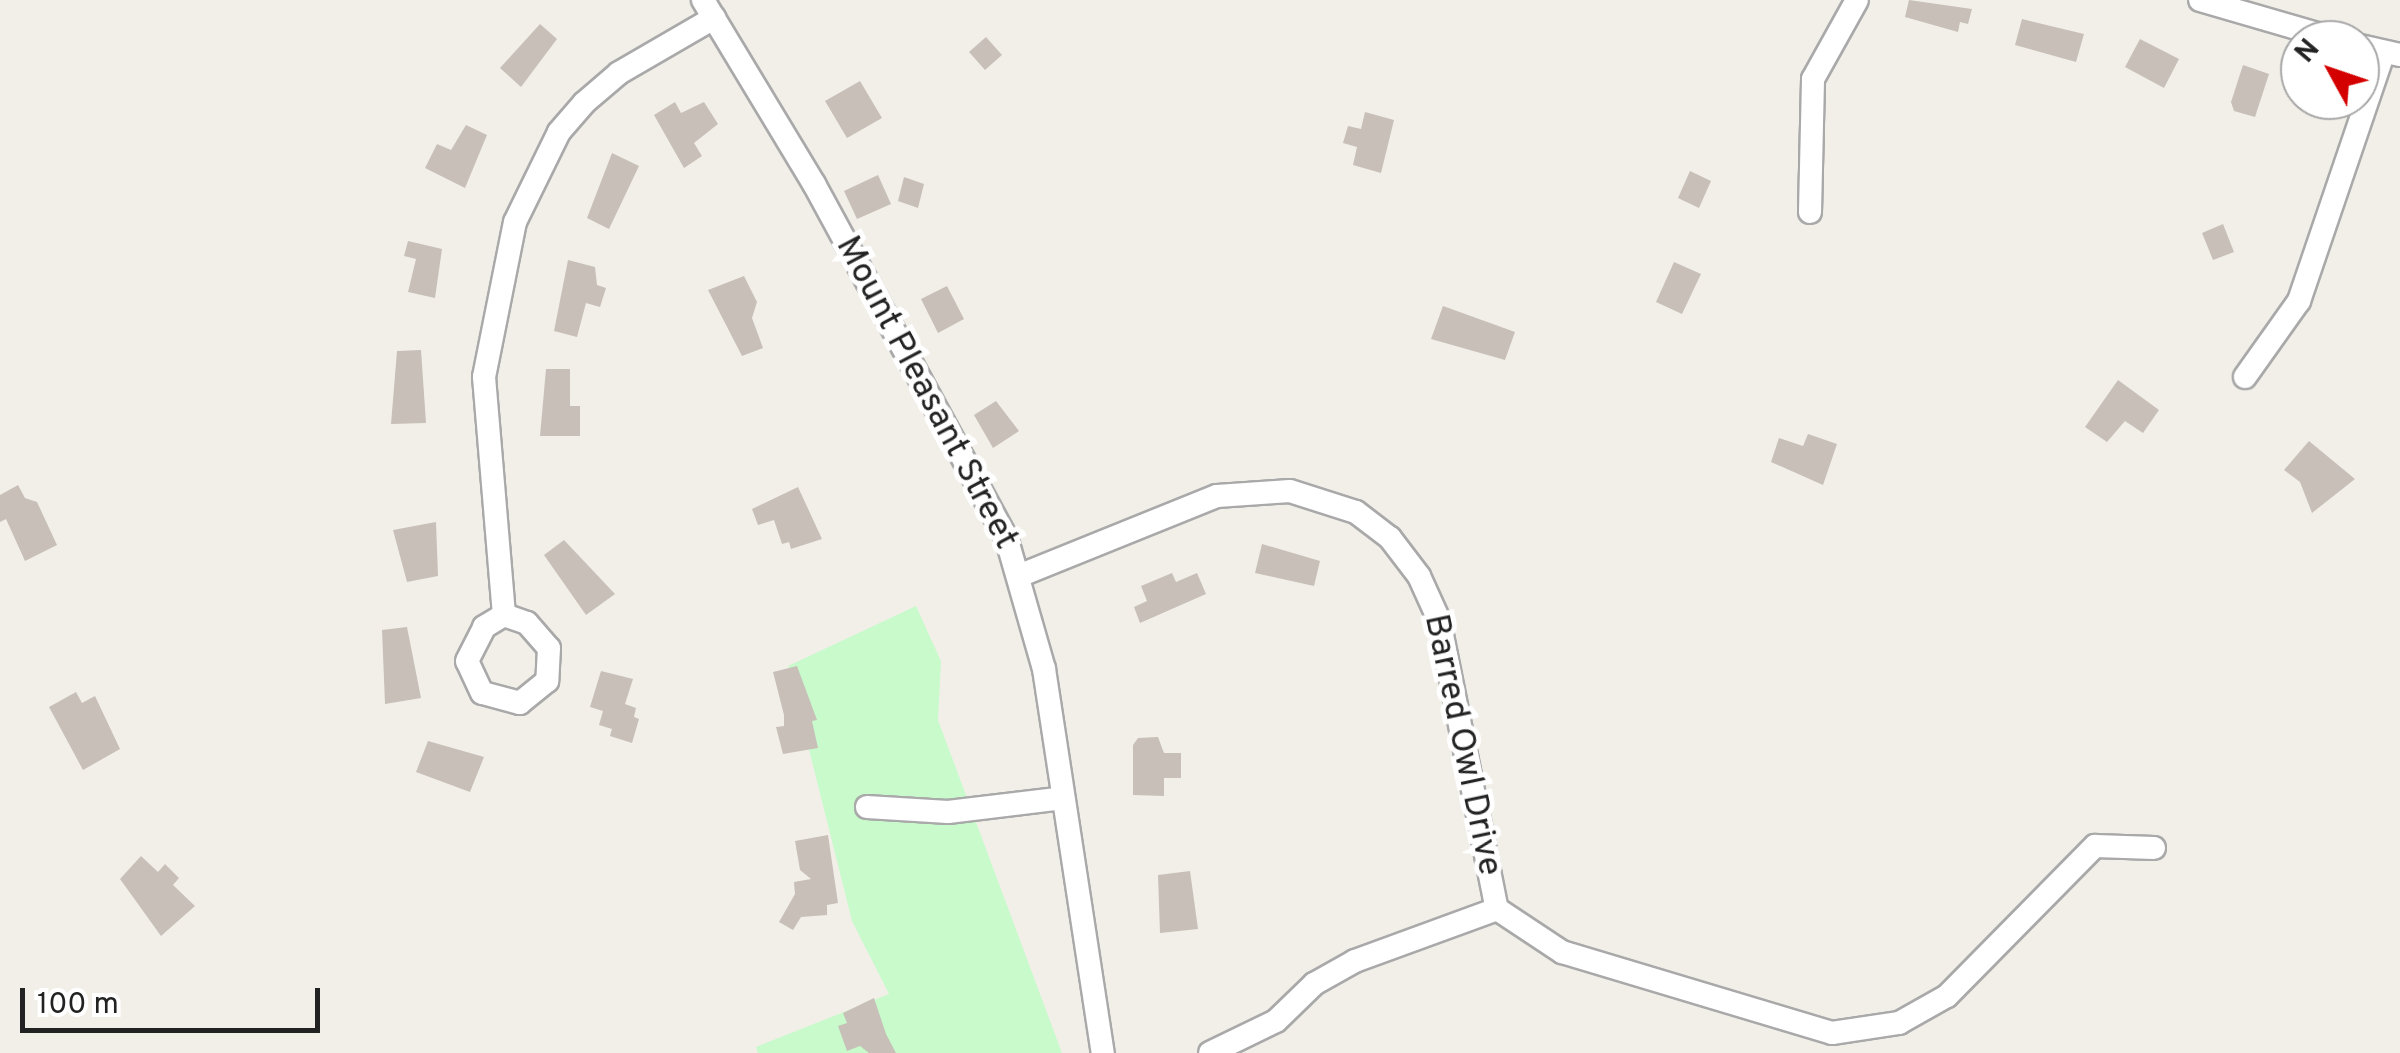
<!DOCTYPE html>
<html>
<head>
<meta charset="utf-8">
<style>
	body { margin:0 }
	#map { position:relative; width:2400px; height:1053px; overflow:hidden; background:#f2efe9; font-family:Overpass,sans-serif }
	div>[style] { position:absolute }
	.park>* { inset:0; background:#c8facc }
	.building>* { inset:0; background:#c7bfb8 }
	.roads { filter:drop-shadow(2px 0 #a9a9a9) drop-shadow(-2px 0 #a9a9a9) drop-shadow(0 2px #a9a9a9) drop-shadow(0 -2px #a9a9a9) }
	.minor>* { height:22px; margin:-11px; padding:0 11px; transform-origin:11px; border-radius:11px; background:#fff }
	span { translate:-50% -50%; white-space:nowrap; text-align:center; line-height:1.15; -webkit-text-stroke:10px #fff; paint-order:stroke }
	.street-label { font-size:35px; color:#222 }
	.north { position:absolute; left:2280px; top:20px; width:100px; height:100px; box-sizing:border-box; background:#fff; border:2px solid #a7a7a7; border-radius:50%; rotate:310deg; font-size:28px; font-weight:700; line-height:40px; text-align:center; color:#222 }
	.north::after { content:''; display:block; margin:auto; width:35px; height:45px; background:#d40000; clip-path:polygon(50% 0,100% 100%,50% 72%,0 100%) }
	.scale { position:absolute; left:20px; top:988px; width:300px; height:45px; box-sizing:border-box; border:5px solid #222; border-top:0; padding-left:12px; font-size:30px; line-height:35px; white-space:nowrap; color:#222; -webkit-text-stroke:8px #fff; paint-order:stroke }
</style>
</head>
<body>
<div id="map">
	<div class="park">
		<div style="clip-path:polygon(916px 606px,941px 661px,938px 720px,1062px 1053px,758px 1053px,756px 1047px,889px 994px,852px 921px,788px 666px)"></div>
	</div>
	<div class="building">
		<div style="clip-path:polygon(1909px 0,1972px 9px,1968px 24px,1960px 22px,1958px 32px,1905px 17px)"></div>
		<div style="clip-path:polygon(2022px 19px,2084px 34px,2076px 62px,2015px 45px)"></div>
		<div style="clip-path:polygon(540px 24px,557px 39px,521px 87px,500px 68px)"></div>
		<div style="clip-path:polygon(986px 37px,1002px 55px,985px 70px,969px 52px)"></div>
		<div style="clip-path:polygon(2140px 39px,2179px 59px,2164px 88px,2125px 67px)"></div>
		<div style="clip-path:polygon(2243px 65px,2269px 74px,2255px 117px,2234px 111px,2231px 102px)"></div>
		<div style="clip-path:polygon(860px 81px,882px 118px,847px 138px,825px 101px)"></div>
		<div style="clip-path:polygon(675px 102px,681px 113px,704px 102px,718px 124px,694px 143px,702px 156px,684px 168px,654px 115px)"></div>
		<div style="clip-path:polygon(1365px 112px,1394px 120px,1381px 173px,1353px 165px,1357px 147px,1343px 143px,1348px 126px,1361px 129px)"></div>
		<div style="clip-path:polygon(466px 125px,487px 135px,465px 188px,425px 168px,437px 144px,451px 150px)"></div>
		<div style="clip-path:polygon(612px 153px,639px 166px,609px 229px,587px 218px)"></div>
		<div style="clip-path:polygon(1690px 171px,1711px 181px,1699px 208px,1678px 198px)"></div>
		<div style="clip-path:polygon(878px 175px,891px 204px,857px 219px,844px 191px)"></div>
		<div style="clip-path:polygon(904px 177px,924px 184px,918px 208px,898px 201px)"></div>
		<div style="clip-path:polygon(2223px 224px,2234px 252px,2213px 260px,2202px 233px)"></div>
		<div style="clip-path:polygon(408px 241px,442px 249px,435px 298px,408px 292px,416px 259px,404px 256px)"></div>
		<div style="clip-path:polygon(568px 260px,595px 267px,597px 285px,606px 288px,600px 307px,586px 303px,577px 337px,554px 331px)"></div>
		<div style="clip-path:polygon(1674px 262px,1701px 274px,1682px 314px,1656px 302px)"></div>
		<div style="clip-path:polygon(744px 276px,757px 302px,752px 318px,763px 348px,742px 356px,708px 290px)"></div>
		<div style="clip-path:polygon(947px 286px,964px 319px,938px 333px,921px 299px)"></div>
		<div style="clip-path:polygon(1443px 306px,1515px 332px,1505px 360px,1431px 339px)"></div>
		<div style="clip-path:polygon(421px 350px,426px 423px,391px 424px,397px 351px)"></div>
		<div style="clip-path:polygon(546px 369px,570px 369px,570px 406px,580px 406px,580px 436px,540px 436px)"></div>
		<div style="clip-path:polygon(2118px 380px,2159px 410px,2143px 433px,2125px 421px,2107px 442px,2085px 427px)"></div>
		<div style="clip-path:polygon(996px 401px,1019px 431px,993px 448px,974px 415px)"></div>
		<div style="clip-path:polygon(1808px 434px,1837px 444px,1823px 485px,1771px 462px,1779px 438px,1803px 446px)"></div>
		<div style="clip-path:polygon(2309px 441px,2355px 479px,2312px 513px,2300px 482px,2284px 470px)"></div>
		<div style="clip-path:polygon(18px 485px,25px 498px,37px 502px,57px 545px,25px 561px,6px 519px,0 522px,0 495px)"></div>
		<div style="clip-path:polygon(798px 487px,822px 539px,791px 549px,789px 542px,782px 544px,774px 520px,758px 525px,752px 509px)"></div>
		<div style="clip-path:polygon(436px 522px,438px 576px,407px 582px,393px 530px)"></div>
		<div style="clip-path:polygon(564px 540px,615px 594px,586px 615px,544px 555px)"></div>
		<div style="clip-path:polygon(1262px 544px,1320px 561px,1314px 586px,1255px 573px)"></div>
		<div style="clip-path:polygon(1172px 573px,1176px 582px,1197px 573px,1206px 594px,1140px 623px,1134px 607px,1147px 601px,1141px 586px)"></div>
		<div style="clip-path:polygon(407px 627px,421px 698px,385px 704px,382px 630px)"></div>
		<div style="clip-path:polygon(797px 666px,817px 720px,812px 721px,818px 748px,783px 754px,776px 727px,784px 726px,784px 715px,773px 672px)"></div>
		<div style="clip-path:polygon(601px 671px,633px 679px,625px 704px,636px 708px,634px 717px,639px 719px,632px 743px,610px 736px,612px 729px,599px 725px,603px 711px,590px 707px)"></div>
		<div style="clip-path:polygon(76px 692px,82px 703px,95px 696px,120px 749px,83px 770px,49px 707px)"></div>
		<div style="clip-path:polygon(1158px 737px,1164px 753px,1181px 753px,1181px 778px,1164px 778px,1164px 796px,1133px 795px,1133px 745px,1138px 738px)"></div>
		<div style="clip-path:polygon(428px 741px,484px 757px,470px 792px,416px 772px)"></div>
		<div style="clip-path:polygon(828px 835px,838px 903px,827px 905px,827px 915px,801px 917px,793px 930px,779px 922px,795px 894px,794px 882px,811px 879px,800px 870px,795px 841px)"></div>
		<div style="clip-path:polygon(141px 856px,158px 872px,165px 864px,179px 878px,173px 885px,195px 906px,161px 936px,120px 879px)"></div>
		<div style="clip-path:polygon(1190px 871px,1198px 929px,1160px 933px,1158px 875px)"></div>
		<div style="clip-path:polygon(874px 998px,886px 1034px,896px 1053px,869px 1053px,860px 1046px,847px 1051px,838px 1026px,847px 1023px,843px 1013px)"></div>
	</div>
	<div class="roads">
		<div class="minor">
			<div style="left:703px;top:0;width:215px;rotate:58.9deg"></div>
			<div style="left:814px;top:184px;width:405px;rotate:61.5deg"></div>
			<div style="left:1007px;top:540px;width:134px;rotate:74deg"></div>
			<div style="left:1044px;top:669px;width:389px;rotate:81.3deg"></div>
			<div style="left:2200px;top:0;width:144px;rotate:16.2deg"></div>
			<div style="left:2360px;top:46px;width:41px;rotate:12.7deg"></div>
			<div style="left:1810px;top:212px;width:133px;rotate:-88.7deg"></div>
			<div style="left:1813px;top:79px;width:90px;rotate:-60.9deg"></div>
			<div style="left:2245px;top:377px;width:93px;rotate:-54.6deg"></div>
			<div style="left:2299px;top:301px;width:263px;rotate:-71.2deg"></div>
			<div style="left:1021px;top:575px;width:211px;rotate:-22deg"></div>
			<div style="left:1217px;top:496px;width:73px;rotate:-3.9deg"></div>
			<div style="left:1290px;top:491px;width:69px;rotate:17.7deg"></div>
			<div style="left:1356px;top:512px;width:43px;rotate:37.4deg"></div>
			<div style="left:1390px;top:538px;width:48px;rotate:52.7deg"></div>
			<div style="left:1419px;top:576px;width:48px;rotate:65.6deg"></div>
			<div style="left:1439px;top:620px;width:295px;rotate:78.7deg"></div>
			<div style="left:1497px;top:909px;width:78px;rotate:33.5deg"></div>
			<div style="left:1562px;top:952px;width:282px;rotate:16.7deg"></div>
			<div style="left:1832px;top:1033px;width:68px;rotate:-8.5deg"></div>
			<div style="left:1899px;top:1023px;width:55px;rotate:-29.4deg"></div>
			<div style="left:1947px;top:996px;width:211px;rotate:-45.4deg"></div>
			<div style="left:2095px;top:846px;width:59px;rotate:1.9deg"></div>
			<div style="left:504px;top:615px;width:24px;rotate:19deg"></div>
			<div style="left:527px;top:623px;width:33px;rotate:49deg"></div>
			<div style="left:549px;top:648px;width:33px;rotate:93deg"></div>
			<div style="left:547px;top:681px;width:35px;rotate:141deg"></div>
			<div style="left:520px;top:703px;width:39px;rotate:-165deg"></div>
			<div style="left:482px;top:693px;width:35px;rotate:-115deg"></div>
			<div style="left:467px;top:661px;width:38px;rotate:-63deg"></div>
			<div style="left:484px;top:627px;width:23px;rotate:-31deg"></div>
			<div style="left:504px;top:615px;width:239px;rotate:-94.8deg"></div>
			<div style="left:484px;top:377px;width:158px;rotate:-78.7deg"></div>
			<div style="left:515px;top:222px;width:100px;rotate:-63.9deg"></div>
			<div style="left:559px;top:132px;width:38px;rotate:-49deg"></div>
			<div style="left:584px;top:103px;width:46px;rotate:-40.6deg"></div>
			<div style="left:619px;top:73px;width:110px;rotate:-30.1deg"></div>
			<div style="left:867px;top:807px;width:81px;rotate:3.5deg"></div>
			<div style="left:948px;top:812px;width:116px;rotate:-6.9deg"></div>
			<div style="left:1210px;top:1053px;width:73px;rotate:-25.9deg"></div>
			<div style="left:1276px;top:1021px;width:53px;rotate:-44.2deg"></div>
			<div style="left:1314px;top:984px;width:47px;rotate:-29.3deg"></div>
			<div style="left:1355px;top:961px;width:151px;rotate:-20.1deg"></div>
		</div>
	</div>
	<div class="street-label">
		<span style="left:926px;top:393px;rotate:62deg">Mount Pleasant Street</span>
		<span style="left:1462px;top:745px;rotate:78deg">Barred Owl Drive</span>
	</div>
	<div class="north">N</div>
	<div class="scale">100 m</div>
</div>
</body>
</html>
